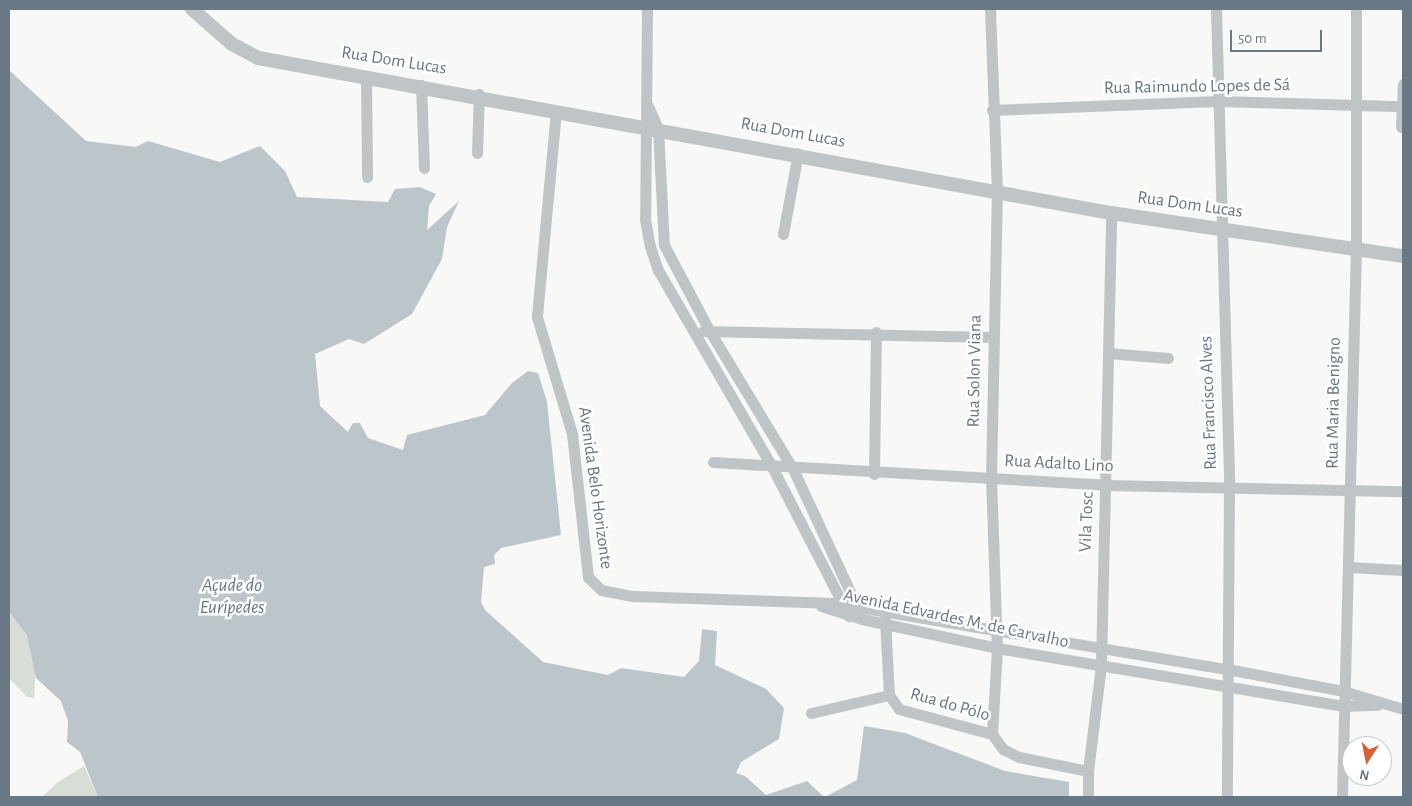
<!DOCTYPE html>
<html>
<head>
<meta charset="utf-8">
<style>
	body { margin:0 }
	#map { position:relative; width:1412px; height:806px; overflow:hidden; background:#f8f8f6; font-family:"Alegreya Sans",sans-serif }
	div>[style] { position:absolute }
	.green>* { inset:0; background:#d8ddd5 }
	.water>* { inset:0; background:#bbc5ca }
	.minor>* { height:11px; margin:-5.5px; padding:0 5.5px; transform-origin:5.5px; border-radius:5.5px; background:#bfc4c7 }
	.tertiary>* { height:14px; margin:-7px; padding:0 7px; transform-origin:7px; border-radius:7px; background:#bfc4c7 }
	span { translate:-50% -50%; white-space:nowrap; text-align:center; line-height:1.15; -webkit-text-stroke:5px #fff; paint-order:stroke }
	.street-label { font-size:18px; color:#697885 }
	.water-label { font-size:19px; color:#647880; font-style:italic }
	.frame { position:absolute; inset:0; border:10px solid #697885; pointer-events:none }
	.north { position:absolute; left:1342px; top:736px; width:50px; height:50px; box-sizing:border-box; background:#fff; border:1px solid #c3c9ce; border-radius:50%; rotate:191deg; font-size:14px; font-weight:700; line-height:20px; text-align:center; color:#697885 }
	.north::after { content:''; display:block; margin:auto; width:18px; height:22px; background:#da5e33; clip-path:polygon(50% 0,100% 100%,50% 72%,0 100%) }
	.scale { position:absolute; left:1230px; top:30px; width:92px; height:22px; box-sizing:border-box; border:2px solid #697885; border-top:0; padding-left:6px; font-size:15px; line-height:18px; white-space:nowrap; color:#697885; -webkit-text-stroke:4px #fff; paint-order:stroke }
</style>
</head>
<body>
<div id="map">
	<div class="green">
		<div style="clip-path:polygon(9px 612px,27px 635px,36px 665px,34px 698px,27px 697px,9px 678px)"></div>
		<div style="clip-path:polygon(84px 766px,98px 797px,42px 797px,58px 782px)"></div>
	</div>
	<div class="water">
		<div style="clip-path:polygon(9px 70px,86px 141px,136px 147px,148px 141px,220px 162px,260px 146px,285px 171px,297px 197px,388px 202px,395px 189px,420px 187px,436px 194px,429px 206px,427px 230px,459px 201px,447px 227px,442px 259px,412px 314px,364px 344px,349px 339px,315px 354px,320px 406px,348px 432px,353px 423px,360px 423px,368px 438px,403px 450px,407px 435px,485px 415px,512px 383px,528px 371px,538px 373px,547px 402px,561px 535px,501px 548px,494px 555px,495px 564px,484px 567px,481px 602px,485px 610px,543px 662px,608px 675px,621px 668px,684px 677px,699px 661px,702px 629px,717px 631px,715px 665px,766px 689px,784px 708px,779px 739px,741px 762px,736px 773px,745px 776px,766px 795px,807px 781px,824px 797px,98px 797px,80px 752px,67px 742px,68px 721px,61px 701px,36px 678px,27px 635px,9px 612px)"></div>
		<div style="clip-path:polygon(864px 726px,905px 733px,1005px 771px,1069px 782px,1069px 797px,825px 797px,857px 780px)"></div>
	</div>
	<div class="minor">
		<div style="left:647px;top:9px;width:210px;rotate:90.5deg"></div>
		<div style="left:645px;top:219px;width:27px;rotate:80deg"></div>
		<div style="left:650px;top:246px;width:25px;rotate:72deg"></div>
		<div style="left:658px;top:270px;width:228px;rotate:59.9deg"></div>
		<div style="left:772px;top:467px;width:168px;rotate:62.7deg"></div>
		<div style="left:990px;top:9px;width:181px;rotate:87.8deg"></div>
		<div style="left:997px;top:190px;width:288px;rotate:91.2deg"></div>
		<div style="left:991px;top:478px;width:170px;rotate:88deg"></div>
		<div style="left:997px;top:648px;width:86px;rotate:93.3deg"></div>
		<div style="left:1216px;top:9px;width:479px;rotate:88.4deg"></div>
		<div style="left:1229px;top:488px;width:309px;rotate:90.4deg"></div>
		<div style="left:366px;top:76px;width:101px;rotate:89.4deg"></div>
		<div style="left:421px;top:85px;width:83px;rotate:87.9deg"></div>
		<div style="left:648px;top:106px;width:24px;rotate:66deg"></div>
		<div style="left:658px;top:128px;width:117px;rotate:87.1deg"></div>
		<div style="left:664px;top:245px;width:96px;rotate:62.1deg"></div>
		<div style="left:709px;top:330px;width:162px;rotate:58.9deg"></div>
		<div style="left:793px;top:469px;width:157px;rotate:65.1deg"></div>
		<div style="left:992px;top:110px;width:226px;rotate:-2.3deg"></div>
		<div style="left:1218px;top:101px;width:184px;rotate:1.6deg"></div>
		<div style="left:556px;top:111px;width:207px;rotate:95.3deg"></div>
		<div style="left:537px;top:317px;width:122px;rotate:73.3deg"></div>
		<div style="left:572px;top:434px;width:144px;rotate:83.6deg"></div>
		<div style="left:588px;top:577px;width:18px;rotate:45deg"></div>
		<div style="left:601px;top:590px;width:33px;rotate:11deg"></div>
		<div style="left:633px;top:596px;width:202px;rotate:2deg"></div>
		<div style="left:835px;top:603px;width:398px;rotate:9.6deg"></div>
		<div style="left:1227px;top:669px;width:118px;rotate:10.7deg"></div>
		<div style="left:1343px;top:691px;width:63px;rotate:16.7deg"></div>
		<div style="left:1401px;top:127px;width:43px;rotate:-87.3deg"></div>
		<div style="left:477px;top:153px;width:59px;rotate:-88.1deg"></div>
		<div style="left:783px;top:234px;width:82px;rotate:-79.5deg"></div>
		<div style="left:703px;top:331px;width:290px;rotate:1.2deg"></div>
		<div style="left:1108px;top:353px;width:60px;rotate:4.8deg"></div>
		<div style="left:713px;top:462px;width:394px;rotate:3.3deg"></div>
		<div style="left:1106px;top:485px;width:297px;rotate:1.2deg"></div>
		<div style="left:874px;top:474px;width:142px;rotate:-89.2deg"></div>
		<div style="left:1348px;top:567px;width:55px;rotate:3.1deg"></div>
		<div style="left:821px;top:606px;width:43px;rotate:17.6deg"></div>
		<div style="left:862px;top:619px;width:138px;rotate:12.1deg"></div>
		<div style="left:997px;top:648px;width:350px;rotate:9.5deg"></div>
		<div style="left:1342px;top:706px;width:36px;rotate:-2deg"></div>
		<div style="left:885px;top:619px;width:76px;rotate:87deg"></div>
		<div style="left:889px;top:695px;width:17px;rotate:54deg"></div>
		<div style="left:899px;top:709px;width:96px;rotate:15deg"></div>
		<div style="left:992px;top:734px;width:19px;rotate:54deg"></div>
		<div style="left:1003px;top:749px;width:18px;rotate:27deg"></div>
		<div style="left:1019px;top:757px;width:70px;rotate:11.5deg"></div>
		<div style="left:1088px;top:771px;width:26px;rotate:90deg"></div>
		<div style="left:811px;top:713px;width:80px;rotate:-13deg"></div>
		<div style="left:1088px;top:771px;width:107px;rotate:-83deg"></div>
		<div style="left:1101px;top:665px;width:452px;rotate:-88.7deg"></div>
		<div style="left:1342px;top:797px;width:551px;rotate:-88.54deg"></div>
		<div style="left:1356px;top:246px;width:237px;rotate:-90deg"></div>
	</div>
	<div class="tertiary">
		<div style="left:192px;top:9px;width:53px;rotate:41.2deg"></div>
		<div style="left:232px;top:44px;width:30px;rotate:28deg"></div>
		<div style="left:258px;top:58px;width:867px;rotate:10.3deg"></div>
		<div style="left:1111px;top:213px;width:295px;rotate:8.4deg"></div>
	</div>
	<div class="street-label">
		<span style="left:394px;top:61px;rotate:9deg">Rua Dom Lucas</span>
		<span style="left:1197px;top:87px;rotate:-1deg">Rua Raimundo Lopes de Sá</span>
		<span style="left:793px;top:133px;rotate:10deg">Rua Dom Lucas</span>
		<span style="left:1190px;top:205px;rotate:8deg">Rua Dom Lucas</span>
		<span style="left:975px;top:371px;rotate:-89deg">Rua Solon Viana</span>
		<span style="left:1209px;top:403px;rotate:-92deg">Rua Francisco Alves</span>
		<span style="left:1334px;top:403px;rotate:-89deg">Rua Maria Benigno</span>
		<span style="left:1059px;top:464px;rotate:3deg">Rua Adalto Lino</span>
		<span style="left:595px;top:488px;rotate:82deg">Avenida Belo Horizonte</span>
		<span style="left:1087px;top:522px;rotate:-88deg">Vila Tosc</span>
		<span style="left:956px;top:619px;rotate:12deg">Avenida Edvardes M. de Carvalho</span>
		<span style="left:950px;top:705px;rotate:16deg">Rua do Pólo</span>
	</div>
	<div class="water-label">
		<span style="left:232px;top:597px">Açude do<br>Eurípedes</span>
	</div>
	<div class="frame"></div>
	<div class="north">N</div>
	<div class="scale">50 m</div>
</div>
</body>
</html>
